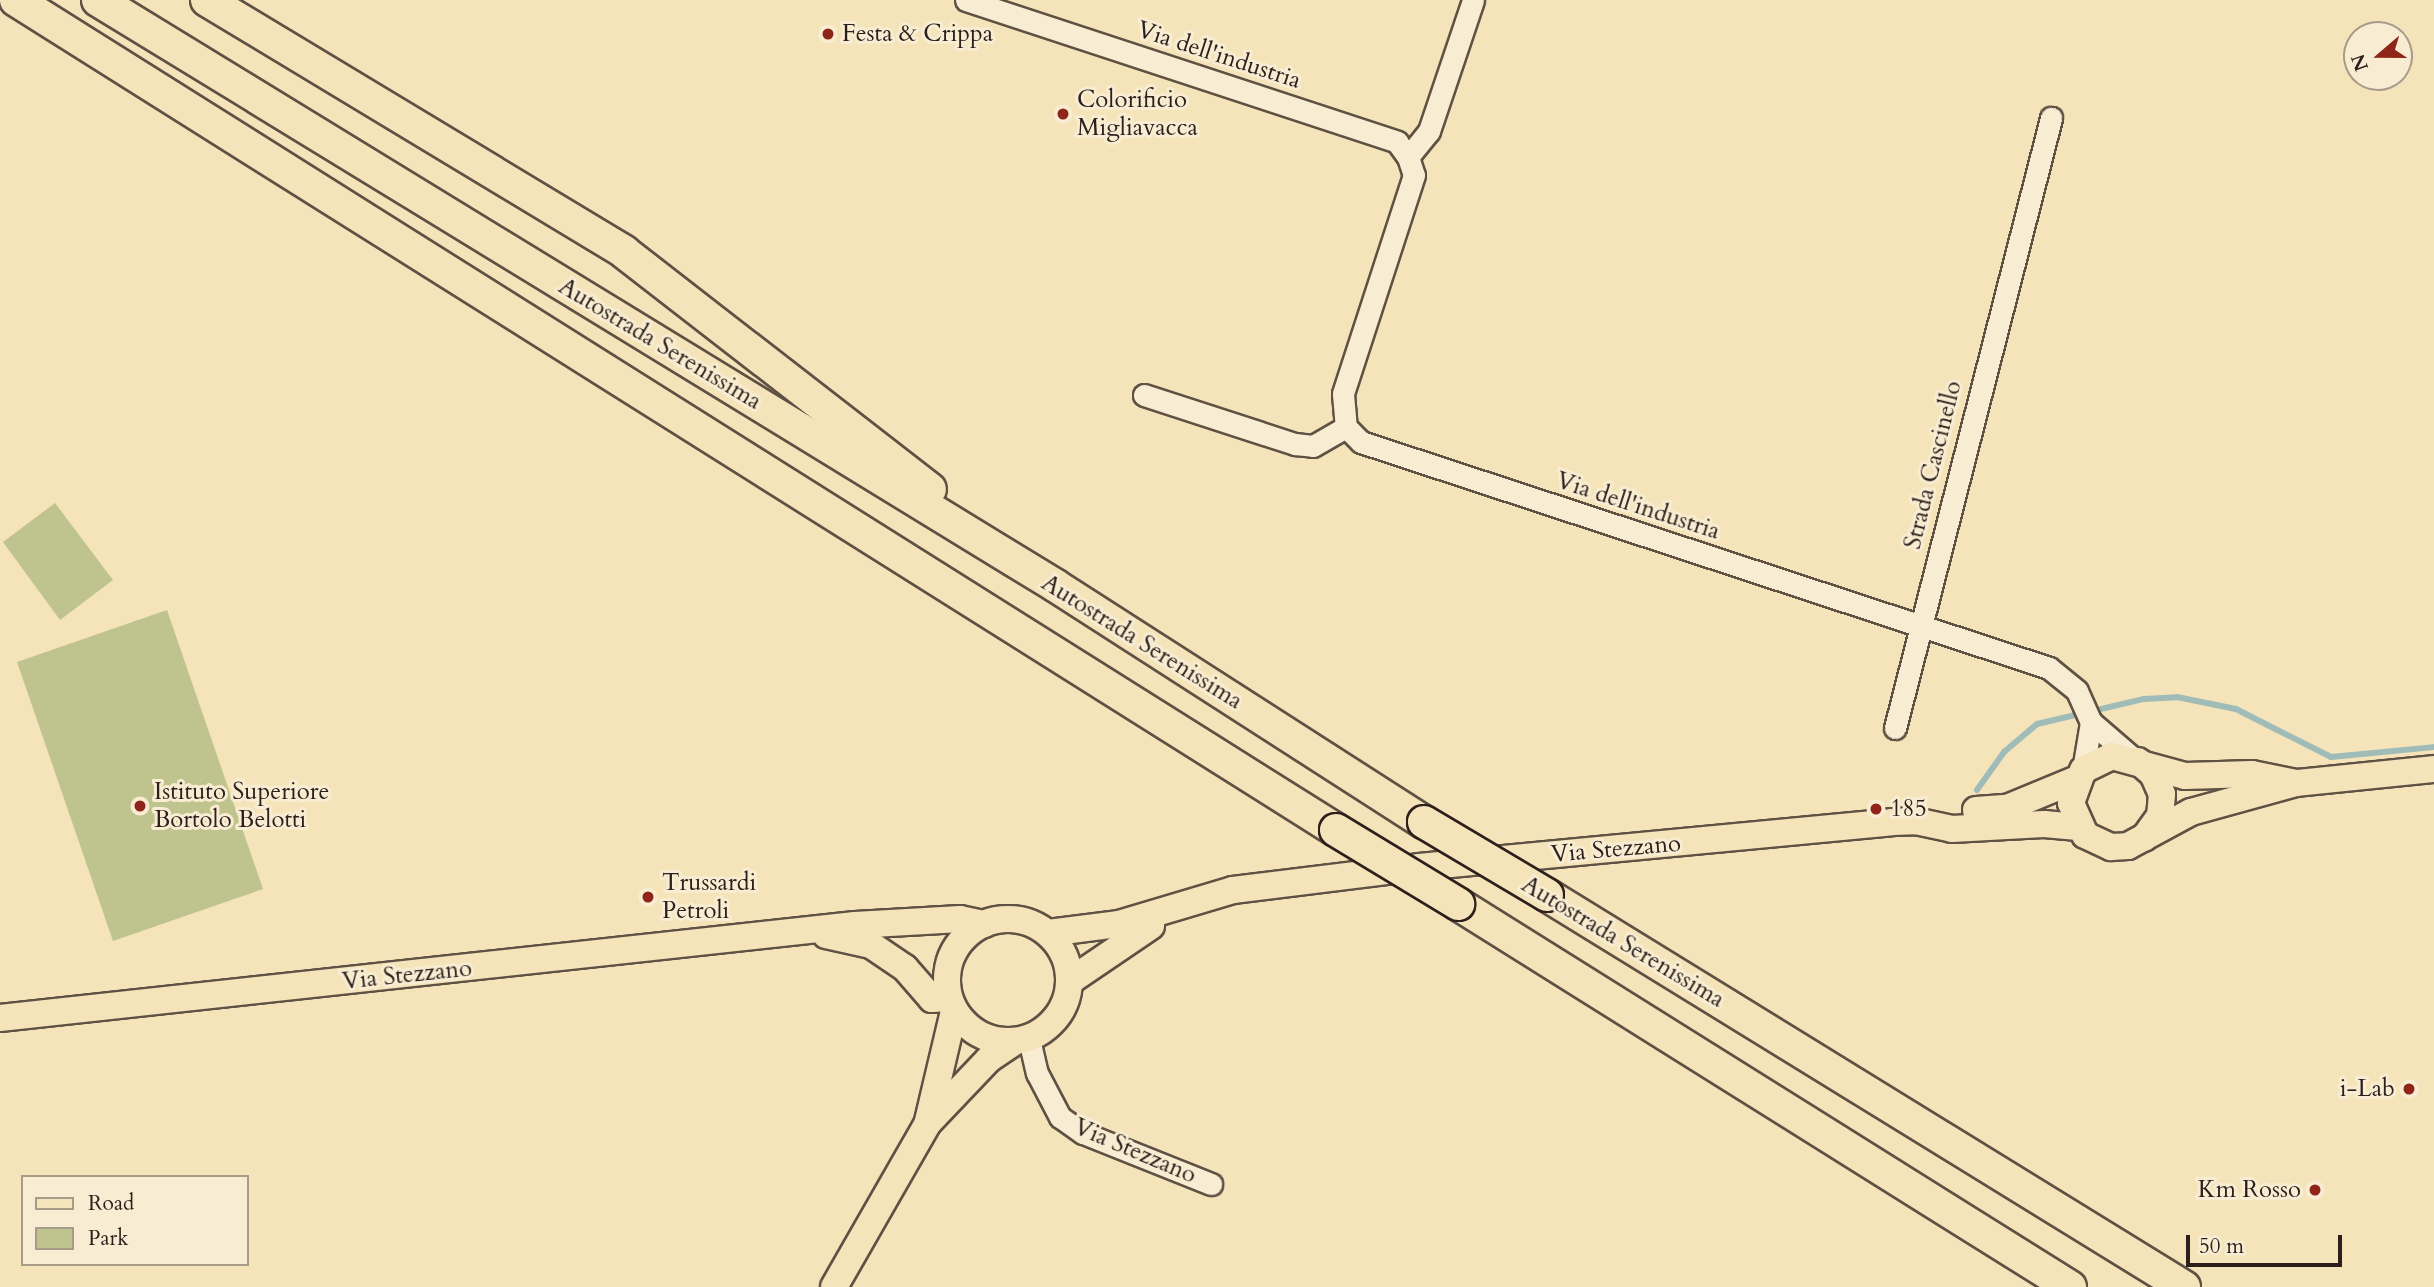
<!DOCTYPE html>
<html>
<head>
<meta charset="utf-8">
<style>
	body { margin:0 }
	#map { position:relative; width:2434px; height:1287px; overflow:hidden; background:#f5e4ba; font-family:Cardo,serif }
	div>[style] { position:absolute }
	.green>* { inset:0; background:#bfc38d }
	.stream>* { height:6px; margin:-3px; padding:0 3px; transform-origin:3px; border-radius:3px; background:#a0bcb9 }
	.roads { filter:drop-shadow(2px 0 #5f5144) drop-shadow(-2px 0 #5f5144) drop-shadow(0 2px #5f5144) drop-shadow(0 -2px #5f5144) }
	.minor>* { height:21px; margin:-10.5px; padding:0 10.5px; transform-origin:10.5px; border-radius:10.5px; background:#f8edd2 }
	.major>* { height:26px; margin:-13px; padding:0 13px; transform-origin:13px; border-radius:13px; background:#f5e4ba }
	.major>.ring { margin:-13px; padding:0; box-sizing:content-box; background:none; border:26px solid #f5e4ba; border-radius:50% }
	.highway>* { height:32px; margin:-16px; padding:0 16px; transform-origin:16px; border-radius:16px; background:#f5e4ba }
	.bridges { filter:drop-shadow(2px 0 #2d201c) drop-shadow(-2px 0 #2d201c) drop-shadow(0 2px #2d201c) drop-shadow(0 -2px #2d201c) }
	.highway-bridge>* { height:32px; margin:-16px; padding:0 16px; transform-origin:16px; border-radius:16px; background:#f5e4ba }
	.dots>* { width:19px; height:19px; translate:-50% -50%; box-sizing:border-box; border:4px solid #f8edd2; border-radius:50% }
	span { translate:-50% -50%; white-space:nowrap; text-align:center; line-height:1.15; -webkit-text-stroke:6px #f8edd2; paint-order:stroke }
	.poi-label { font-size:24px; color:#2d201c }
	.left { translate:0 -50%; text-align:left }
	.right { translate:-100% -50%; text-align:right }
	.street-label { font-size:24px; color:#2d201c }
	.legend { position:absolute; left:21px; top:1175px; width:228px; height:91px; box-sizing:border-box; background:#f8edd2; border:2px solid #a79b89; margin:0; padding:9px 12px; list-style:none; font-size:21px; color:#2d201c }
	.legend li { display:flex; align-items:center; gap:14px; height:35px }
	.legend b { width:35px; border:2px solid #a79b89 }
	.north { position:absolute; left:2343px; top:21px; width:70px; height:70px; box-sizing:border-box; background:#f8edd2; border:2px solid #a79b89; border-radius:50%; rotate:250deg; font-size:19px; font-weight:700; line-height:28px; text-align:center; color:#2d201c }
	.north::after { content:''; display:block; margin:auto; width:24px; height:32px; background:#8f2418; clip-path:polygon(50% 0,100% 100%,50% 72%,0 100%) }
	.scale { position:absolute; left:2186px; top:1235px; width:156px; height:32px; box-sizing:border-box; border:4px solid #2d201c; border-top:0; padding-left:9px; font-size:21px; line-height:24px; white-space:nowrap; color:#2d201c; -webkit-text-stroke:5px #f8edd2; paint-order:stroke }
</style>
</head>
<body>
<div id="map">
	<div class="green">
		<div style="clip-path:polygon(55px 503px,113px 580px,60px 620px,3px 542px)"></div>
		<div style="clip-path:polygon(167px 610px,263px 889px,113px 941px,17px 662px)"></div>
	</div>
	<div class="stream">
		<div style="left:1977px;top:790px;width:47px;rotate:-54.6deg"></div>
		<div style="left:2004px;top:752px;width:43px;rotate:-40.3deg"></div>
		<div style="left:2037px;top:724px;width:110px;rotate:-13.2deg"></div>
		<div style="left:2144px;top:699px;width:33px;rotate:-3deg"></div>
		<div style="left:2177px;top:697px;width:60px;rotate:11.5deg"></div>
		<div style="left:2236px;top:709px;width:106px;rotate:26.8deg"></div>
		<div style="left:2331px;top:757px;width:103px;rotate:-5.5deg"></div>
	</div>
	<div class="roads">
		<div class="minor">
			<div style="left:966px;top:0;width:454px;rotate:18.2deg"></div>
			<div style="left:1397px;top:142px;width:19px;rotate:54deg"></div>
			<div style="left:1408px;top:157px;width:19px;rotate:72deg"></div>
			<div style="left:1414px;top:175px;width:230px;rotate:108deg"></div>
			<div style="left:1343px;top:394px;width:33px;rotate:85deg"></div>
			<div style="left:1346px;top:427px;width:21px;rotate:45deg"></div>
			<div style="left:1361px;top:442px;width:724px;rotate:18.18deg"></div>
			<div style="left:2049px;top:668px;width:36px;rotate:39deg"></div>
			<div style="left:2077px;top:691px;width:34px;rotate:66deg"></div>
			<div style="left:2091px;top:722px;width:57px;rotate:40.7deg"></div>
			<div style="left:1408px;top:157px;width:33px;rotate:-51deg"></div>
			<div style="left:1429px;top:131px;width:138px;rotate:-71.4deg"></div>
			<div style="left:1144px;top:395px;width:159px;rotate:18deg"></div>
			<div style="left:1295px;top:444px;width:18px;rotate:6deg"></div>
			<div style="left:1313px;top:446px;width:38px;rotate:-30deg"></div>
			<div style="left:1895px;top:728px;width:630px;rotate:-75.65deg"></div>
			<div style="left:2083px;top:770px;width:49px;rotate:-80.5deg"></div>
			<div style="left:1029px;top:1039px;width:35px;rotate:77deg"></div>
			<div style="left:1037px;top:1073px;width:50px;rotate:62.4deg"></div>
			<div style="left:1060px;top:1117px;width:28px;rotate:35deg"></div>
			<div style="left:1083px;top:1133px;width:138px;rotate:21.7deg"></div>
		</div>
		<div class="major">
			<div style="left:2138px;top:761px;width:20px;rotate:41deg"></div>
			<div style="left:2153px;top:774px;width:22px;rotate:66deg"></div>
			<div style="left:2162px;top:794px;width:22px;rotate:95deg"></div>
			<div style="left:2160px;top:816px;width:27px;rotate:126deg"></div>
			<div style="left:2296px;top:783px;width:45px;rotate:-168.4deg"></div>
			<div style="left:2252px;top:774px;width:67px;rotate:178.3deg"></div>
			<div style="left:2185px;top:776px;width:76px;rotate:-164.7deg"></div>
			<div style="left:2112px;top:756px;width:32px;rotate:154deg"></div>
			<div style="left:2083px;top:770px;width:35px;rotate:110deg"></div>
			<div style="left:2071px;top:803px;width:35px;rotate:66deg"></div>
			<div style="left:2085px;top:835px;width:29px;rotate:25deg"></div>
			<div style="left:2111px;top:847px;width:17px;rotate:-3deg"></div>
			<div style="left:2128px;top:846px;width:72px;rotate:-28.4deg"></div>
			<div style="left:2191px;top:812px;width:109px;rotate:-15.4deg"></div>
			<div style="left:2296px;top:783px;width:139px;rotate:-5.8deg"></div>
			<div style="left:1976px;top:810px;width:31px;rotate:-4deg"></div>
			<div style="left:2007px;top:808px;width:76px;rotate:-22.5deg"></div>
			<div class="ring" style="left:947px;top:919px;width:96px;height:96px"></div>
			<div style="left:1048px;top:933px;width:72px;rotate:-7.2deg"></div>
			<div style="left:1119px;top:924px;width:119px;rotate:-16.6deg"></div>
			<div style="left:1233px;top:890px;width:187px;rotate:-7deg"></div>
			<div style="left:1419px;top:867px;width:475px;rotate:-5.4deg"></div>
			<div style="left:1892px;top:822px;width:23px;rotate:-2deg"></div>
			<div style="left:1915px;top:821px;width:38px;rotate:12deg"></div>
			<div style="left:1952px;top:829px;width:92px;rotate:-3.1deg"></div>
			<div style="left:2044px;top:824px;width:34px;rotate:5deg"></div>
			<div style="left:826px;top:935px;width:46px;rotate:12.5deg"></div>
			<div style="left:871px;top:945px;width:41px;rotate:34.1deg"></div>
			<div style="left:905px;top:968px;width:41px;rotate:48.9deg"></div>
			<div style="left:932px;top:999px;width:17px;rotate:-3deg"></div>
			<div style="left:1070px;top:981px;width:98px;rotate:-34.2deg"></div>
			<div style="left:0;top:1018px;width:860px;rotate:-6.21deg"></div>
			<div style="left:855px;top:925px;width:105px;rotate:-3.3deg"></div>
			<div style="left:960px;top:919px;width:25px;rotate:12deg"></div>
			<div style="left:928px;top:1121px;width:113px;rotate:-76.7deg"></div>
			<div style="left:834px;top:1287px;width:189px;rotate:-60.2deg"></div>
			<div style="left:928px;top:1123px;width:88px;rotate:-46.4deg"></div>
			<div style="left:989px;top:1059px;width:30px;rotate:-34deg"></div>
		</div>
		<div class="highway">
			<div style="left:16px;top:0;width:1559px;rotate:32.16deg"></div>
			<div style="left:98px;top:0;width:1123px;rotate:31.45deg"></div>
			<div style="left:1056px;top:586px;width:437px;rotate:32.7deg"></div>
			<div style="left:207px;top:0;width:487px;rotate:31.1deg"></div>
			<div style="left:624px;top:252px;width:387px;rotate:37.8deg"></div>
			<div style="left:1547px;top:895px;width:748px;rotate:31.61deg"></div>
			<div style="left:1458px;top:904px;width:722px;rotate:32.04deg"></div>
		</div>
	</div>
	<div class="bridges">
		<div class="highway-bridge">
			<div style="left:1424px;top:822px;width:143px;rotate:30.7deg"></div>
			<div style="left:1336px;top:830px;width:143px;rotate:31.2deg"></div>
		</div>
	</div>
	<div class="dots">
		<div style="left:828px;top:34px;background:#8f2418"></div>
		<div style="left:1063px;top:114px;background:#8f2418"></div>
		<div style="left:140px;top:806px;background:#8f2418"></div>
		<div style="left:1876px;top:809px;background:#8f2418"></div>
		<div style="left:648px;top:897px;background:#8f2418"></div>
		<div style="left:2409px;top:1089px;background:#8f2418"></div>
		<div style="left:2315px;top:1190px;background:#8f2418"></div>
	</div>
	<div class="poi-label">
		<span class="left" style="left:842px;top:34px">Festa &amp; Crippa</span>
		<span class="left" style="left:1077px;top:114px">Colorificio<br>Migliavacca</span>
		<span class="left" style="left:154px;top:806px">Istituto Superiore<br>Bortolo Belotti</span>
		<span class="left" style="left:1890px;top:809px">185</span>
		<span class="left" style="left:662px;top:897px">Trussardi<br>Petroli</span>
		<span class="right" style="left:2395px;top:1089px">i-Lab</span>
		<span class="right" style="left:2301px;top:1190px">Km Rosso</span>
	</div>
	<div class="street-label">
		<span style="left:1219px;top:55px;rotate:18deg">Via dell'industria</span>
		<span style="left:660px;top:344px;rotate:31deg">Autostrada Serenissima</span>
		<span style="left:1933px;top:465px;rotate:-76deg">Strada Cascinello</span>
		<span style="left:1638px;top:506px;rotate:18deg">Via dell'industria</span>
		<span style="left:1142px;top:642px;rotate:32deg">Autostrada Serenissima</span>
		<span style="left:1616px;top:849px;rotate:-5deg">Via Stezzano</span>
		<span style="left:1623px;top:942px;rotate:31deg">Autostrada Serenissima</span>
		<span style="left:407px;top:975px;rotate:-6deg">Via Stezzano</span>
		<span style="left:1135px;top:1151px;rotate:23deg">Via Stezzano</span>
	</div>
	<ul class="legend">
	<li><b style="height:9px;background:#f5e4ba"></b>Road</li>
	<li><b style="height:19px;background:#bfc38d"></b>Park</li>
	</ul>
	<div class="north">N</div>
	<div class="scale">50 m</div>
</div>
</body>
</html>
